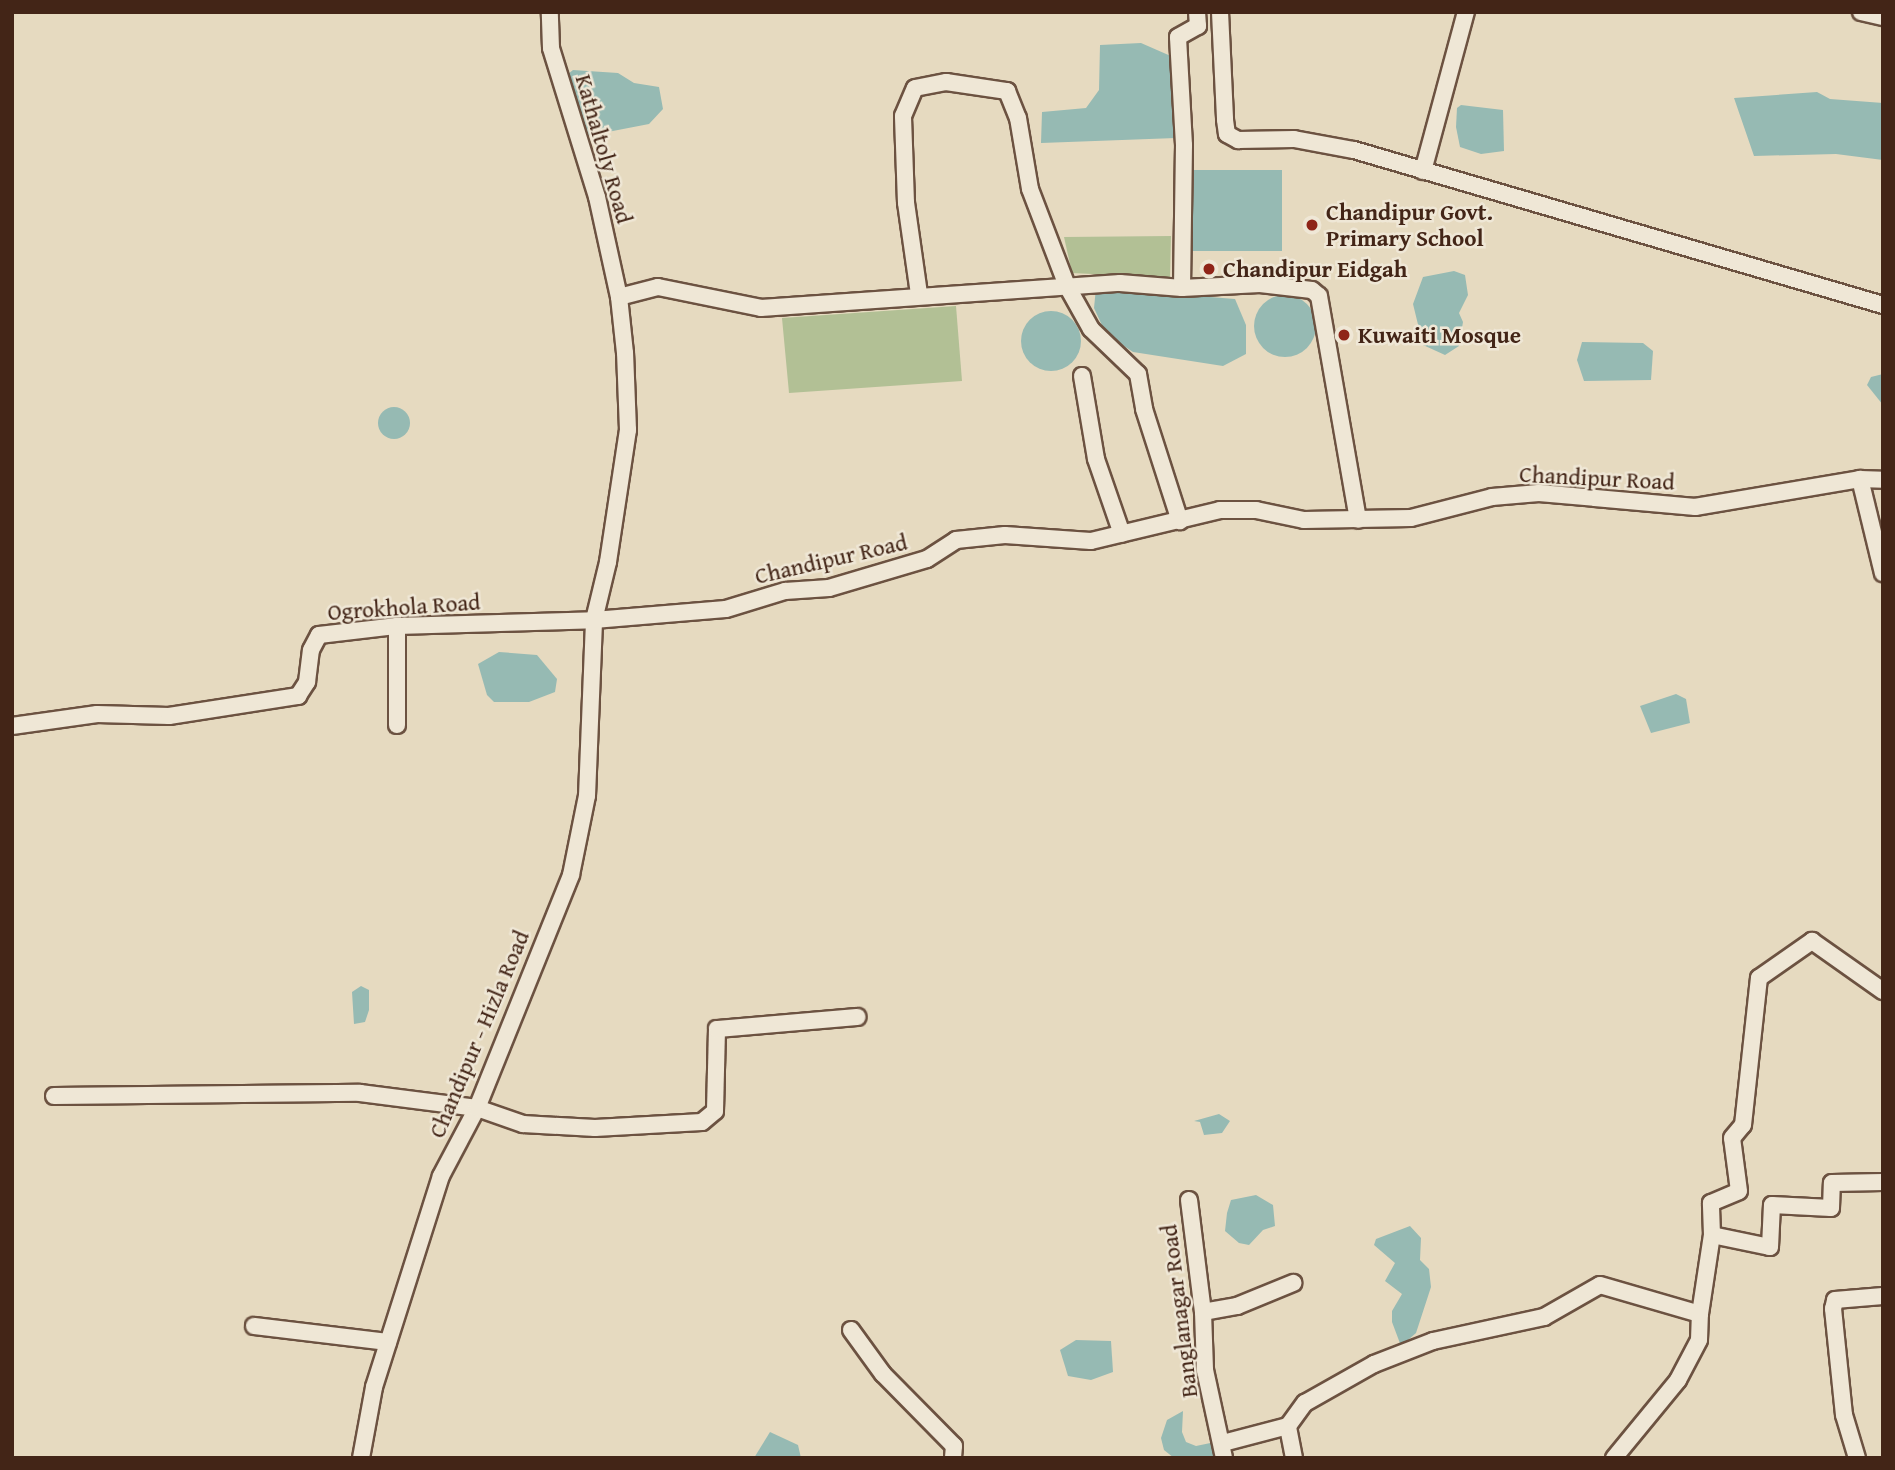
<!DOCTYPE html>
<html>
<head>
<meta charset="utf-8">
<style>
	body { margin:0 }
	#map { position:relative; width:1895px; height:1470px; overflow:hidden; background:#e6dac0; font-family:"Gentium Book Plus",serif }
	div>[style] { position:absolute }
	.green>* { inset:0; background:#b2c095 }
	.water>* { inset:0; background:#96bab3 }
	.round { border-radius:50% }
	.roads { filter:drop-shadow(2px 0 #6c5241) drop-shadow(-2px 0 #6c5241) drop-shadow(0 2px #6c5241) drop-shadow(0 -2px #6c5241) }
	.minor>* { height:16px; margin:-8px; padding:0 8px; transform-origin:8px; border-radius:8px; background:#efe7d6 }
	.dots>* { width:19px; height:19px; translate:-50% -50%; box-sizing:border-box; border:4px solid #efe7d6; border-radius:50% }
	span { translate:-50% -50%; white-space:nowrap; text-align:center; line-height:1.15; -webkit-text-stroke:5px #efe7d6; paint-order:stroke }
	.street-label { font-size:23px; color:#432517 }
	.poi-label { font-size:23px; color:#432517; font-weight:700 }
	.left { translate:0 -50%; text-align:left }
	.frame { position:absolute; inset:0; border:14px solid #432517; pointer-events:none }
</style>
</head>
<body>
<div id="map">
	<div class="green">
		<div style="clip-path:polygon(1171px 236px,1170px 278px,1072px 273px,1064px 237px)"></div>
		<div style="clip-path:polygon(956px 306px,962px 381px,789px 393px,782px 318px)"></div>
	</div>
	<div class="water">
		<div style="clip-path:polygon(1141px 43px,1173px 57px,1176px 138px,1041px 143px,1042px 112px,1086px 108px,1099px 90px,1100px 45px)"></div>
		<div style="clip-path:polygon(573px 70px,618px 73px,634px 83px,659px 87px,663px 109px,649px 124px,587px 136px,568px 74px)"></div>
		<div style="clip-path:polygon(1817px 92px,1830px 99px,1883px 103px,1883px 160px,1836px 154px,1754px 156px,1734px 98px)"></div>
		<div style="clip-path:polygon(1461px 105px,1503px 110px,1504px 151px,1481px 154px,1460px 147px,1456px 127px,1457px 108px)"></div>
		<div style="clip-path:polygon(1190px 170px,1282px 170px,1282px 251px,1190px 251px)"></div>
		<div style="clip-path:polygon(1454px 271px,1465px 275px,1468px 295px,1459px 313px,1463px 322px,1459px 346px,1445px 355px,1423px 345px,1413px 304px,1423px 277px)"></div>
		<div style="clip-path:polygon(1096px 288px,1235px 299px,1246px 325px,1246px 354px,1223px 366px,1133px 352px,1106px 334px,1094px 308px)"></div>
		<div class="round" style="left:1254px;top:295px;width:62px;height:62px"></div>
		<div class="round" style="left:1021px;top:311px;width:60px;height:60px"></div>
		<div style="clip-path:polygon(1582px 342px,1643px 343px,1653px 351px,1651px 380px,1584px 381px,1577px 360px)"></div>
		<div style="clip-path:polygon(1883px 374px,1883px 405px,1867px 385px,1871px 377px)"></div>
		<div class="round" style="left:378px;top:407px;width:32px;height:32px"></div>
		<div style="clip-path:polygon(499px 652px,537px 655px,557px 679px,555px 692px,529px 702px,494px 702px,487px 695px,478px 664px)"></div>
		<div style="clip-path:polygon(1676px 694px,1686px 699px,1690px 723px,1651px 733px,1640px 706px)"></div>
		<div style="clip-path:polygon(361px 986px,369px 990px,369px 1010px,365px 1022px,354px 1024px,352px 992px)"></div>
		<div style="clip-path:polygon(1219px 1114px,1230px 1121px,1222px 1133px,1204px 1135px,1200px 1122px,1194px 1121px)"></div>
		<div style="clip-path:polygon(1256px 1195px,1273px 1205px,1275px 1226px,1263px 1230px,1249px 1245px,1239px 1243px,1225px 1231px,1227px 1213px,1231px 1200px)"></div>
		<div style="clip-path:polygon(1410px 1226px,1421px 1238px,1420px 1260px,1429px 1269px,1431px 1287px,1416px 1333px,1401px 1346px,1392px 1322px,1392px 1311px,1402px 1294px,1385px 1281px,1395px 1263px,1374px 1245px,1376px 1239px)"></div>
		<div style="clip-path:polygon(1076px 1340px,1111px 1341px,1113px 1372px,1091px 1380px,1068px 1376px,1060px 1350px)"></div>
		<div style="clip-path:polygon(1183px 1411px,1182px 1432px,1186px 1442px,1196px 1446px,1220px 1441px,1222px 1458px,1174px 1458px,1164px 1450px,1161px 1438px,1167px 1420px)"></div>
		<div style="clip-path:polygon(770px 1432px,798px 1445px,801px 1458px,754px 1458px)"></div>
	</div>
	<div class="roads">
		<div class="minor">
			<div style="left:1220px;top:12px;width:108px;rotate:87.3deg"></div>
			<div style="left:1225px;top:120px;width:14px;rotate:82deg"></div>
			<div style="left:1227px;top:134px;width:13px;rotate:29deg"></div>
			<div style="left:1238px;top:140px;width:56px;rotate:-1deg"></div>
			<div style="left:1294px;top:139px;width:61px;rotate:10.4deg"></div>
			<div style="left:1354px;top:150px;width:551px;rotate:16.33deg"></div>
			<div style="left:1861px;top:12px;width:23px;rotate:13deg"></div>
			<div style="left:1423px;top:171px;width:165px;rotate:-74.9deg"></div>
			<div style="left:1182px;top:288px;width:143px;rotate:-89.2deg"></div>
			<div style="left:1184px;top:145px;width:108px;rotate:-93.2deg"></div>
			<div style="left:1178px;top:37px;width:23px;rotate:-29deg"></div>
			<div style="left:1198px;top:26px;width:14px;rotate:-94deg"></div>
			<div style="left:919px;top:294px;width:92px;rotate:-98.1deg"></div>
			<div style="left:906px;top:203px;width:87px;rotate:-92deg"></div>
			<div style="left:903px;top:116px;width:30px;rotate:-67deg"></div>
			<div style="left:915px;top:88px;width:32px;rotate:-11deg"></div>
			<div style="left:946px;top:82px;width:62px;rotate:8.4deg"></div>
			<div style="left:1007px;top:91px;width:29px;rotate:68deg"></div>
			<div style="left:1018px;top:118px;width:72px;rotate:80.4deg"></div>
			<div style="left:1030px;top:189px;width:104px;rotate:69.1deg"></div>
			<div style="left:1067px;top:286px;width:49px;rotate:60.8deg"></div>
			<div style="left:1091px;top:329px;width:65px;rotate:43.8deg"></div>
			<div style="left:1138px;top:374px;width:36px;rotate:80deg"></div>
			<div style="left:1144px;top:409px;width:118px;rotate:72.2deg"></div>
			<div style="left:619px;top:297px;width:40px;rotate:-14.4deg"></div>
			<div style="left:658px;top:287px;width:105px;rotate:11.5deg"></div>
			<div style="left:761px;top:308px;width:360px;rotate:-4deg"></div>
			<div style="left:1120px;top:283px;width:62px;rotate:4.6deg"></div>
			<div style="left:1182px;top:288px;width:78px;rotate:-2.9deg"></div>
			<div style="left:1260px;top:284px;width:52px;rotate:6.6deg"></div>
			<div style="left:1312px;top:290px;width:9px;rotate:41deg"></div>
			<div style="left:1319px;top:296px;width:227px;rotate:80.1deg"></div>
			<div style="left:1082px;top:376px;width:84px;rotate:80.4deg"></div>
			<div style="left:1096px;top:459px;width:79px;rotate:70.9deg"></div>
			<div style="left:1860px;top:479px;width:97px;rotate:76.3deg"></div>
			<div style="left:397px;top:725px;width:99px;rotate:-90deg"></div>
			<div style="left:12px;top:726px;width:86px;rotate:-8deg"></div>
			<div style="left:97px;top:714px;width:72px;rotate:1.6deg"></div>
			<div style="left:169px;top:716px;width:131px;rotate:-8.8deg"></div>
			<div style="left:298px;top:696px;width:17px;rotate:-57deg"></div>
			<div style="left:307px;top:682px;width:32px;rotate:-83deg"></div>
			<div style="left:311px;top:650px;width:17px;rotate:-62deg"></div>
			<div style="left:319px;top:635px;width:79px;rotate:-6.6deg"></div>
			<div style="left:397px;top:626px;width:197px;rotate:-1.7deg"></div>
			<div style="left:594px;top:620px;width:132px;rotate:-4.8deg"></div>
			<div style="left:726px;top:609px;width:62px;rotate:-17deg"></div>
			<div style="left:785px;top:591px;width:44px;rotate:-3.9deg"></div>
			<div style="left:829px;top:588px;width:102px;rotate:-16.5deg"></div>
			<div style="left:927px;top:559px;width:35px;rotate:-33deg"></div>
			<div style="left:956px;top:540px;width:49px;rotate:-5.8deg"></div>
			<div style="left:1005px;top:535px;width:86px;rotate:4deg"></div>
			<div style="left:1091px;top:541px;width:133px;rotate:-13.5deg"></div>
			<div style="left:1220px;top:510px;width:36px"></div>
			<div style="left:1256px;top:510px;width:49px;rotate:11.8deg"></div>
			<div style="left:1304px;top:520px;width:107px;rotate:-1.1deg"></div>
			<div style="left:1411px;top:518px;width:84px;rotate:-14.5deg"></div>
			<div style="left:1492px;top:497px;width:47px;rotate:-4.9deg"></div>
			<div style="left:1539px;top:493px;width:157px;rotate:5.1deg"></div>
			<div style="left:1695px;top:507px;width:167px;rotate:-9.6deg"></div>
			<div style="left:1860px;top:479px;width:23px;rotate:2deg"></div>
			<div style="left:54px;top:1096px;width:306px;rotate:-0.6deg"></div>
			<div style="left:360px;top:1093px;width:118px;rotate:7.3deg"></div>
			<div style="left:477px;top:1108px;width:49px;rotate:19.2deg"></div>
			<div style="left:523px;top:1124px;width:72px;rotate:3.2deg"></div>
			<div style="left:595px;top:1128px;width:107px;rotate:-3.2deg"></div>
			<div style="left:702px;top:1122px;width:17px;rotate:-40deg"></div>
			<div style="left:715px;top:1111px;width:82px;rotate:-88.6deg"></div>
			<div style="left:717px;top:1029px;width:141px;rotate:-4.9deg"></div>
			<div style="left:1189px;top:1200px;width:113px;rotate:82.9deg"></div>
			<div style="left:1203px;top:1312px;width:58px;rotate:88deg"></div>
			<div style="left:1205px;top:1370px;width:90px;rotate:77.8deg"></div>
			<div style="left:1712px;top:1235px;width:32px;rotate:-92deg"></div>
			<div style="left:1711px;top:1203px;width:30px;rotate:-23deg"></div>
			<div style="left:1739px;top:1191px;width:53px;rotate:-97.5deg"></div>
			<div style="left:1732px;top:1138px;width:17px;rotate:-50deg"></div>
			<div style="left:1743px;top:1125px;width:148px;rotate:-83.8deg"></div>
			<div style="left:1759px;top:978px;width:65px;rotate:-34.9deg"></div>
			<div style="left:1812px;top:941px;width:87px;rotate:35.2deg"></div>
			<div style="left:1203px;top:1312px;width:35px;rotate:-10deg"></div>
			<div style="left:1237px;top:1306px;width:61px;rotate:-22.3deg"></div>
			<div style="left:254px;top:1326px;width:135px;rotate:6.8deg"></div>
			<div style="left:851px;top:1330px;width:54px;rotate:54deg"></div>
			<div style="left:883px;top:1374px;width:101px;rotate:45.4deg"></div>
			<div style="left:954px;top:1446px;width:12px;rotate:95deg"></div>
			<div style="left:1223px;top:1443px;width:67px;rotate:-14.7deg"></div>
			<div style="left:361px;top:1458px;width:72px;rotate:-79.6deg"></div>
			<div style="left:374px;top:1387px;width:221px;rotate:-72.4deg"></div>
			<div style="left:441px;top:1176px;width:77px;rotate:-62.1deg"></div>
			<div style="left:477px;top:1108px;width:251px;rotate:-68deg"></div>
			<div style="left:571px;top:875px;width:81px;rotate:-78.6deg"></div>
			<div style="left:587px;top:796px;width:176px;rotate:-87.7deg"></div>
			<div style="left:594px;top:620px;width:60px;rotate:-76.4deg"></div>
			<div style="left:608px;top:562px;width:134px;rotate:-81.4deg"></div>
			<div style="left:628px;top:430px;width:77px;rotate:-92.2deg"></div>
			<div style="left:625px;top:353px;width:56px;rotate:-96.1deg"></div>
			<div style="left:619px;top:297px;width:102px;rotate:-102.4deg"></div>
			<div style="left:597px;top:197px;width:156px;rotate:-107.2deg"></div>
			<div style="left:551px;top:48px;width:36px;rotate:-92deg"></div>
			<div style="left:1294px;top:1458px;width:33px;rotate:-101deg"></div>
			<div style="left:1288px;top:1426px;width:29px;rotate:-54deg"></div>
			<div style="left:1305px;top:1403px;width:79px;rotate:-29.5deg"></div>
			<div style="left:1374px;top:1364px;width:63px;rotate:-21.3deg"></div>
			<div style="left:1433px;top:1341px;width:114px;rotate:-12.2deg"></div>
			<div style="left:1544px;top:1317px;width:64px;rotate:-29.7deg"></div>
			<div style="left:1600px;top:1285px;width:104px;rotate:16.2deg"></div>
			<div style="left:1700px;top:1314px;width:80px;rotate:-81.4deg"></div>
			<div style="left:1712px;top:1235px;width:59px;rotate:11.7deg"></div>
			<div style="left:1770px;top:1247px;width:42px;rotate:-87.3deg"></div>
			<div style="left:1772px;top:1205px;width:59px;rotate:2.9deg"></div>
			<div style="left:1831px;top:1208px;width:25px;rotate:-88deg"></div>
			<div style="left:1832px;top:1183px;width:51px;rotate:-1.1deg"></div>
			<div style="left:1614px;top:1458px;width:101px;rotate:-50.6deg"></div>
			<div style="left:1678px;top:1380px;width:45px;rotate:-62.3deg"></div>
			<div style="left:1699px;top:1340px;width:26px;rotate:-88deg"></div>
			<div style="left:1857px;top:1458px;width:45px;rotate:-106.8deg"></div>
			<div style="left:1844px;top:1415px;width:107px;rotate:-95.9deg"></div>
			<div style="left:1833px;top:1309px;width:9px;rotate:-77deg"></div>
			<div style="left:1835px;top:1300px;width:48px;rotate:-4.8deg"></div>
		</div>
	</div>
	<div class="dots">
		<div style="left:1312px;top:225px;background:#8f2418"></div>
		<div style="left:1209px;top:269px;background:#8f2418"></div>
		<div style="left:1344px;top:335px;background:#8f2418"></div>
	</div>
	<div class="street-label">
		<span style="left:604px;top:149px;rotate:74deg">Kathaltoly Road</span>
		<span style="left:1597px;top:478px;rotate:3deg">Chandipur Road</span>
		<span style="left:831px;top:559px;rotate:-13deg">Chandipur Road</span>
		<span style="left:404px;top:607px;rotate:-4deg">Ogrokhola Road</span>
		<span style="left:479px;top:1034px;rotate:-67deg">Chandipur - Hizla Road</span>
		<span style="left:1179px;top:1311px;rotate:-97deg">Banglanagar Road</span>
	</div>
	<div class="poi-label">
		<span class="left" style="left:1326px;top:225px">Chandipur Govt.<br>Primary School</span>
		<span class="left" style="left:1223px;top:269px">Chandipur Eidgah</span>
		<span class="left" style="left:1358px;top:335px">Kuwaiti Mosque</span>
	</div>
	<div class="frame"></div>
</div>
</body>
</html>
